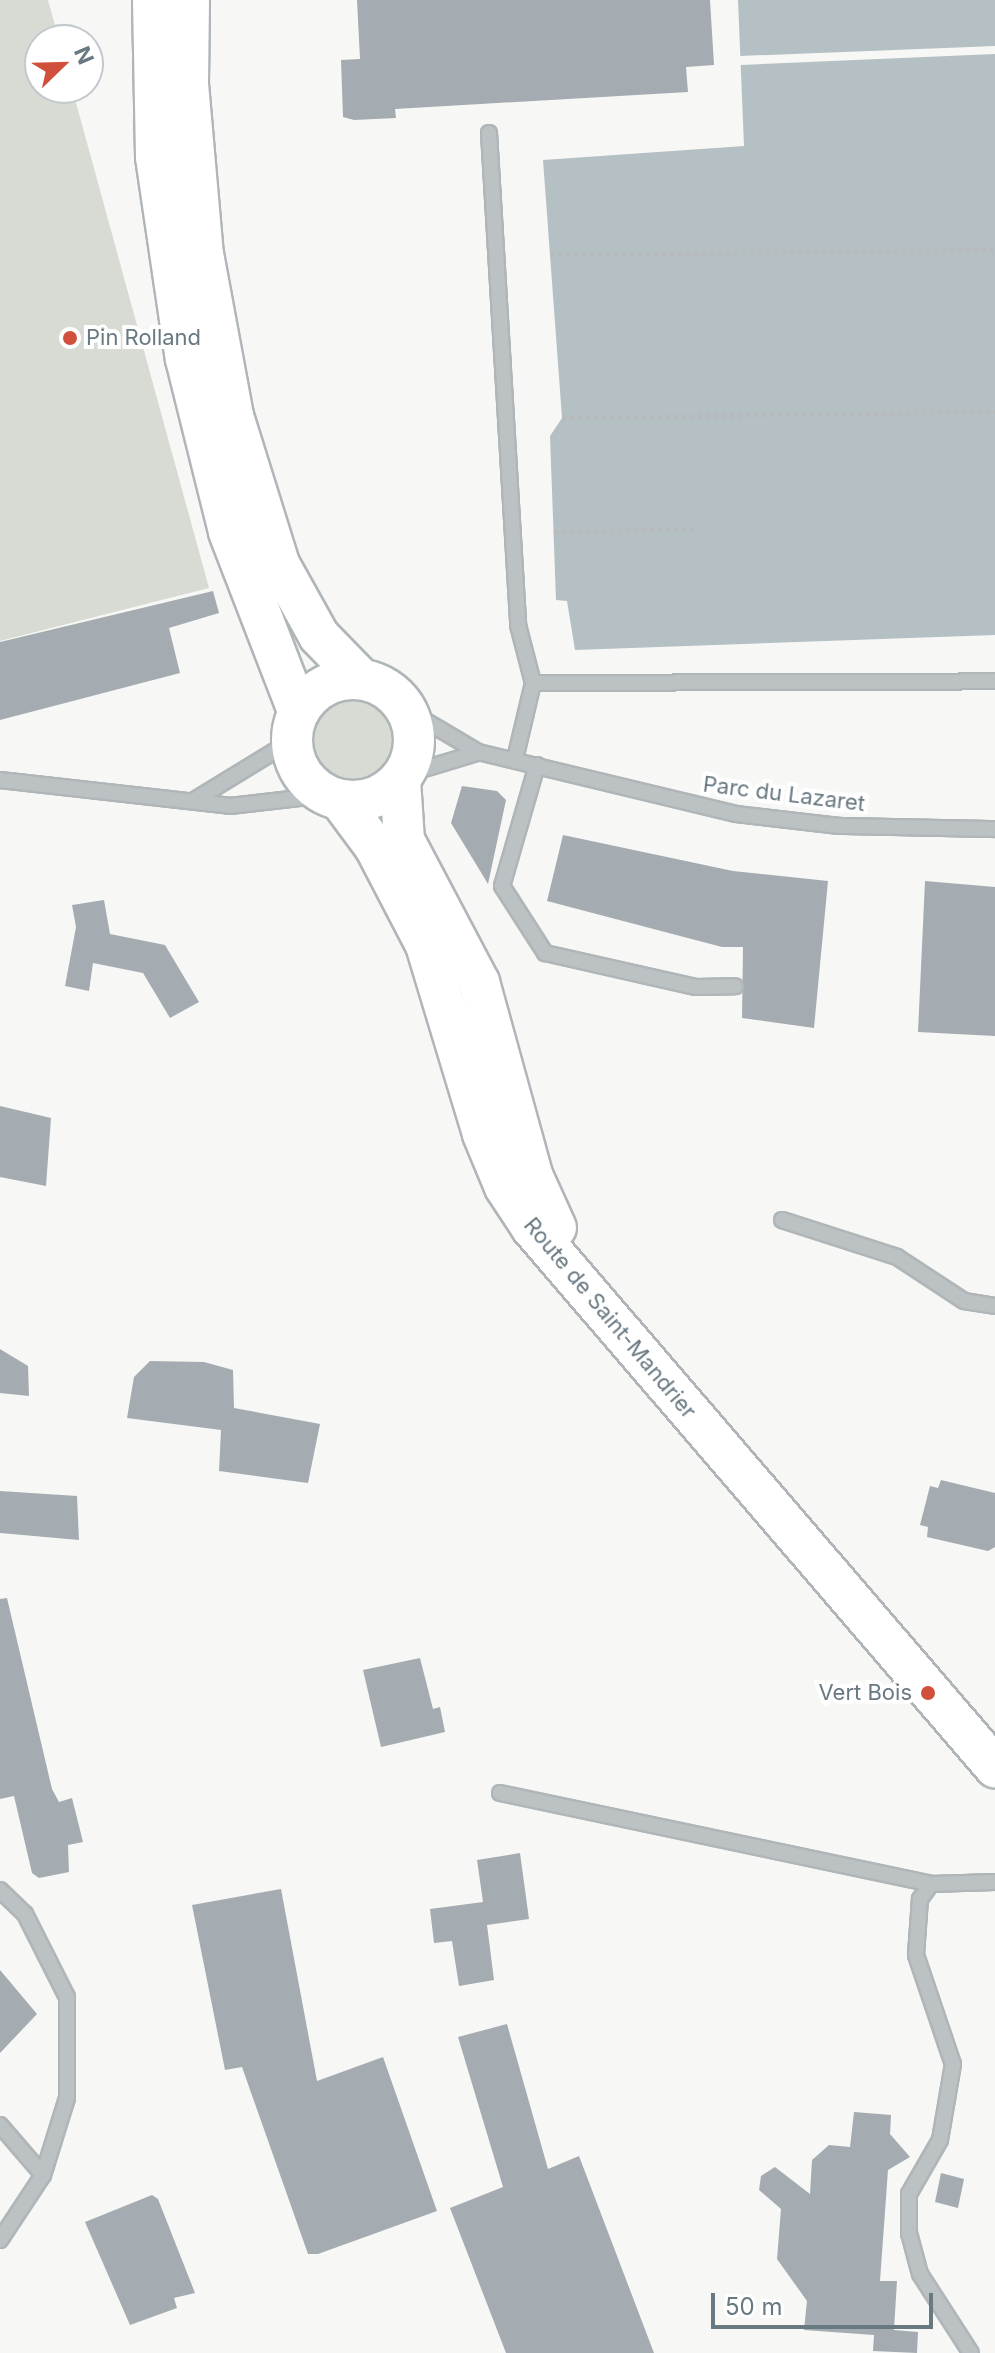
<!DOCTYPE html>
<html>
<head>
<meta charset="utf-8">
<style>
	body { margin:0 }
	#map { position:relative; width:995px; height:2353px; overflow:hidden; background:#f7f7f5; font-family:Inter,sans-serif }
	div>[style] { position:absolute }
	.green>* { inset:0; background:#d7dbd4 }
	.round { border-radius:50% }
	.water>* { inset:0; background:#b4c0c3 }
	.pier>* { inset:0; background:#f7f7f5 }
	.building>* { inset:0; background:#a4acb1 }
	.path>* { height:5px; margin-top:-2.5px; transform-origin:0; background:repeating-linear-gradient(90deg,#b7bbbc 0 4px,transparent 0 8px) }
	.roads { filter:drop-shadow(2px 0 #b0b6b8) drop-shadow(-2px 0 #b0b6b8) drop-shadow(0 2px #b0b6b8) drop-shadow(0 -2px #b0b6b8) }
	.minor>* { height:14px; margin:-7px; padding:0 7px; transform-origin:7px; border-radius:7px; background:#bcc1c4 }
	.major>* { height:40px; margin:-20px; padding:0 20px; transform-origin:20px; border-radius:20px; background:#fff }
	.major>.ring { margin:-20px; padding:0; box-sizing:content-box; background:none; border:40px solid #fff; border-radius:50% }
	.dots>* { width:22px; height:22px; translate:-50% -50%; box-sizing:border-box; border:4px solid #fff; border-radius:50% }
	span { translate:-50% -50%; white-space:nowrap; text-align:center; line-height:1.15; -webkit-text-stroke:8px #fff; paint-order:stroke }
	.poi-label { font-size:22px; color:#697982 }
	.left { translate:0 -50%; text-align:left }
	.right { translate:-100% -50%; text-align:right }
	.street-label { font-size:22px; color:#697982 }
	.north { position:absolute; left:24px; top:24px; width:80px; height:80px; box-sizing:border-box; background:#fff; border:2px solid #c3c9cd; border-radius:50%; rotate:67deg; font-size:22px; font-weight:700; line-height:32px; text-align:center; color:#697982 }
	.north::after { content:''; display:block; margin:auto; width:28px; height:36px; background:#d0503b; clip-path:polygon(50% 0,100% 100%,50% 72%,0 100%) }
	.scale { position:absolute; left:711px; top:2293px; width:222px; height:36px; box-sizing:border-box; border:4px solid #697982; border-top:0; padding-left:10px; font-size:24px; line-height:28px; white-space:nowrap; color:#697982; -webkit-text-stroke:6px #fff; paint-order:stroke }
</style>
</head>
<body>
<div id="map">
	<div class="green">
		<div style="clip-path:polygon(0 0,48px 0,59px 40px,40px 40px,40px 88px,72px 88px,209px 588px,0 641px)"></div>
		<div class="round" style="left:292px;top:680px;width:122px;height:122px"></div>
	</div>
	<div class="water">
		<div style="clip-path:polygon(738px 0,995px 0,995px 635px,575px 650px,567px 601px,556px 600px,550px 436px,562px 418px,543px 160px,744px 146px)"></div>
	</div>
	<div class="pier">
		<div style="clip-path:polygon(995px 46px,995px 54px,740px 65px,740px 56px)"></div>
	</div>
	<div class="building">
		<div style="clip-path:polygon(357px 0,710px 0,714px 65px,686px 67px,688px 92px,395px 109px,396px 118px,354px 120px,343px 117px,341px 60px,360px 59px)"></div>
		<div style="clip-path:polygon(213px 591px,219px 613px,169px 628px,180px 673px,0 720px,0 642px)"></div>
		<div style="clip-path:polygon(462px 786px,497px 791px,506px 800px,488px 884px,451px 823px)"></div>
		<div style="clip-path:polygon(563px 835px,733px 871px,828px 881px,814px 1028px,742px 1018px,743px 947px,722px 947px,547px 901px)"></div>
		<div style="clip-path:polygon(925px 881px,995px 887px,995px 1036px,918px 1032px)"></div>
		<div style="clip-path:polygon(104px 900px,110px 934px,165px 945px,199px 1002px,170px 1018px,143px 973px,93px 963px,89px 991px,65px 986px,76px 927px,72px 905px)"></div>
		<div style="clip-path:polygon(0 1106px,51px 1118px,46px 1186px,0 1177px)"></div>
		<div style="clip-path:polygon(0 1349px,28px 1366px,29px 1396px,0 1393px)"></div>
		<div style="clip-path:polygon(150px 1361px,204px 1362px,233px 1370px,234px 1408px,320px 1424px,308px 1483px,219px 1471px,221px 1430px,127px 1418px,134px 1377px)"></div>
		<div style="clip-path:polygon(941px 1480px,995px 1493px,995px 1547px,988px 1551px,927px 1537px,928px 1527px,920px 1525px,930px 1486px,938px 1488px)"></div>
		<div style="clip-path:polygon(0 1491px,77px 1496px,79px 1540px,0 1533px)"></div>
		<div style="clip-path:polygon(7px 1598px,52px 1789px,59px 1802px,72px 1798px,83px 1842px,68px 1845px,69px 1872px,39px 1878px,32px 1873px,14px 1796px,0 1799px,0 1599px)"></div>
		<div style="clip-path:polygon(420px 1658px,433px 1709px,440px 1707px,445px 1732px,381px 1747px,363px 1670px)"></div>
		<div style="clip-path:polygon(520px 1853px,529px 1919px,487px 1925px,494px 1980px,459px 1986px,452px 1941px,434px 1943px,430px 1909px,483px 1902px,477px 1860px)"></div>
		<div style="clip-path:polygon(281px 1889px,317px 2081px,383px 2057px,437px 2211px,318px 2254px,308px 2254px,242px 2067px,225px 2070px,192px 1905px)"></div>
		<div style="clip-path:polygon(0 1970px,37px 2014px,0 2053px)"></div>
		<div style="clip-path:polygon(507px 2024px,548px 2169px,579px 2156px,654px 2353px,506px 2353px,450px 2208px,503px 2187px,458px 2037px)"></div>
		<div style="clip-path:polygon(854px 2112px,891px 2115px,890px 2134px,910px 2157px,888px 2170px,880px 2281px,897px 2281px,894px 2330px,918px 2332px,917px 2353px,873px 2351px,874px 2335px,804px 2330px,807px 2301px,777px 2259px,781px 2209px,759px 2190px,761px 2176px,775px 2167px,810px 2194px,812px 2160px,829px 2145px,850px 2147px)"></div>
		<div style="clip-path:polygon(941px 2173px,964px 2179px,958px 2208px,935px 2202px)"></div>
		<div style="clip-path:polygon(152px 2195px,158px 2199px,195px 2293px,174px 2298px,177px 2308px,130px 2325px,85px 2222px)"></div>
	</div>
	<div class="path">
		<div style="left:550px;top:254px;width:445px;rotate:-0.5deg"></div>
		<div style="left:562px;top:418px;width:433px;rotate:-0.9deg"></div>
		<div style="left:554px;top:532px;width:142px;rotate:-1.2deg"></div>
	</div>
	<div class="roads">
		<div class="minor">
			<div style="left:489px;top:133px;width:493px;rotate:86.6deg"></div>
			<div style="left:518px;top:625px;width:60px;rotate:75.5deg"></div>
			<div style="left:533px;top:683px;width:78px;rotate:103.3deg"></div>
			<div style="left:533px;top:683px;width:462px;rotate:-0.2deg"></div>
			<div style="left:404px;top:708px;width:86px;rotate:30.7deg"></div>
			<div style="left:478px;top:752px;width:265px;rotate:13.5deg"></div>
			<div style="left:736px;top:814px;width:104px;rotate:6.6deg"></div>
			<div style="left:839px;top:826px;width:156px;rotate:1.1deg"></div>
			<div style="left:537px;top:765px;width:126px;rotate:106.1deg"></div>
			<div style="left:502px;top:886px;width:80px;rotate:57.3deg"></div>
			<div style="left:545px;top:953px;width:155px;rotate:12.7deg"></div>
			<div style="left:696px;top:987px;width:39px;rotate:-1deg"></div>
			<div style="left:404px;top:775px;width:76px;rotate:-16.8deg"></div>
			<div style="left:0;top:780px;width:231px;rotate:6.4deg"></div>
			<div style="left:230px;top:806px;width:96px;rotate:-6.6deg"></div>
			<div style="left:193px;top:801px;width:115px;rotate:-31.5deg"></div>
			<div style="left:782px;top:1220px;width:121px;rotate:17.8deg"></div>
			<div style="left:897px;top:1257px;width:80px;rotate:33.3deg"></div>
			<div style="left:964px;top:1301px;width:31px;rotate:9deg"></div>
			<div style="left:500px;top:1793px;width:441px;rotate:11.9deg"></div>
			<div style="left:931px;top:1884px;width:64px;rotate:-1.8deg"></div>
			<div style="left:931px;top:1884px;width:19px;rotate:126deg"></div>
			<div style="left:920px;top:1899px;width:56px;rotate:94.1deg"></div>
			<div style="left:916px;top:1955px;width:115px;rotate:71.3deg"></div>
			<div style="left:953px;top:2064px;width:77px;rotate:99.7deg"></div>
			<div style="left:940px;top:2140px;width:62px;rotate:119.9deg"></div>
			<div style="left:909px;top:2194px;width:39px;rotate:90deg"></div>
			<div style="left:909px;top:2233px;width:42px;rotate:75deg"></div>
			<div style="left:920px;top:2274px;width:94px;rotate:57.2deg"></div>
			<div style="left:0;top:1890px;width:35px;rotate:44deg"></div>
			<div style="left:25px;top:1914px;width:93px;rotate:63.2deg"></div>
			<div style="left:67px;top:1997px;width:101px;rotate:90deg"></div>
			<div style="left:67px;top:2098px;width:81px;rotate:107.3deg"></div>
			<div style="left:43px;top:2175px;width:78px;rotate:123.5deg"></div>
			<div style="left:0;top:2125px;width:66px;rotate:49.3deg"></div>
		</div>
		<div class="major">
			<div style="left:153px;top:0;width:157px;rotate:88.9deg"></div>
			<div style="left:156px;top:157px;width:204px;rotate:81.6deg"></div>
			<div style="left:186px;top:359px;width:178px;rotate:76deg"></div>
			<div style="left:229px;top:532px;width:192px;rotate:68.9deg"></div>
			<div style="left:189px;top:0;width:84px;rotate:90.7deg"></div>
			<div style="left:188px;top:84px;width:171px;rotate:85deg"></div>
			<div style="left:203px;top:254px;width:165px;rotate:79.5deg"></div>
			<div style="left:233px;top:416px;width:155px;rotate:72.7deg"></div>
			<div style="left:279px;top:564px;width:82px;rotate:60.9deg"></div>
			<div style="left:319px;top:636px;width:60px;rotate:45.7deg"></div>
			<div class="ring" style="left:292px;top:679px;width:82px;height:82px"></div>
			<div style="left:400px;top:780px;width:60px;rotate:86.2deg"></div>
			<div style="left:404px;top:840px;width:161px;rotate:62.2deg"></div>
			<div style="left:479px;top:982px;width:200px;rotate:74.6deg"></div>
			<div style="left:532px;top:1175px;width:58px;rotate:65.6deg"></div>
			<div style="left:341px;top:801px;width:57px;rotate:53.5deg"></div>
			<div style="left:375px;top:847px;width:110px;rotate:62.5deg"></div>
			<div style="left:426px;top:945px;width:197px;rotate:73.2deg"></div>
			<div style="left:483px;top:1134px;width:57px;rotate:67.5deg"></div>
			<div style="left:505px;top:1187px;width:49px;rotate:56.6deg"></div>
			<div style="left:532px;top:1228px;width:711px;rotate:49.34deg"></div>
		</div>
	</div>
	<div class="dots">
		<div style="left:70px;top:338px;background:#d0503b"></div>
		<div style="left:928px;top:1693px;background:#d0503b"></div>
	</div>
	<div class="poi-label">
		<span class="left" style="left:86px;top:338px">Pin Rolland</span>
		<span class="right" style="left:912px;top:1693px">Vert Bois</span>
	</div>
	<div class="street-label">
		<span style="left:784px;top:794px;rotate:7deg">Parc du Lazaret</span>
		<span style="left:610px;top:1318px;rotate:50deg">Route de Saint-Mandrier</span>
	</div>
	<div class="north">N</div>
	<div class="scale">50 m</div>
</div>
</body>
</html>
